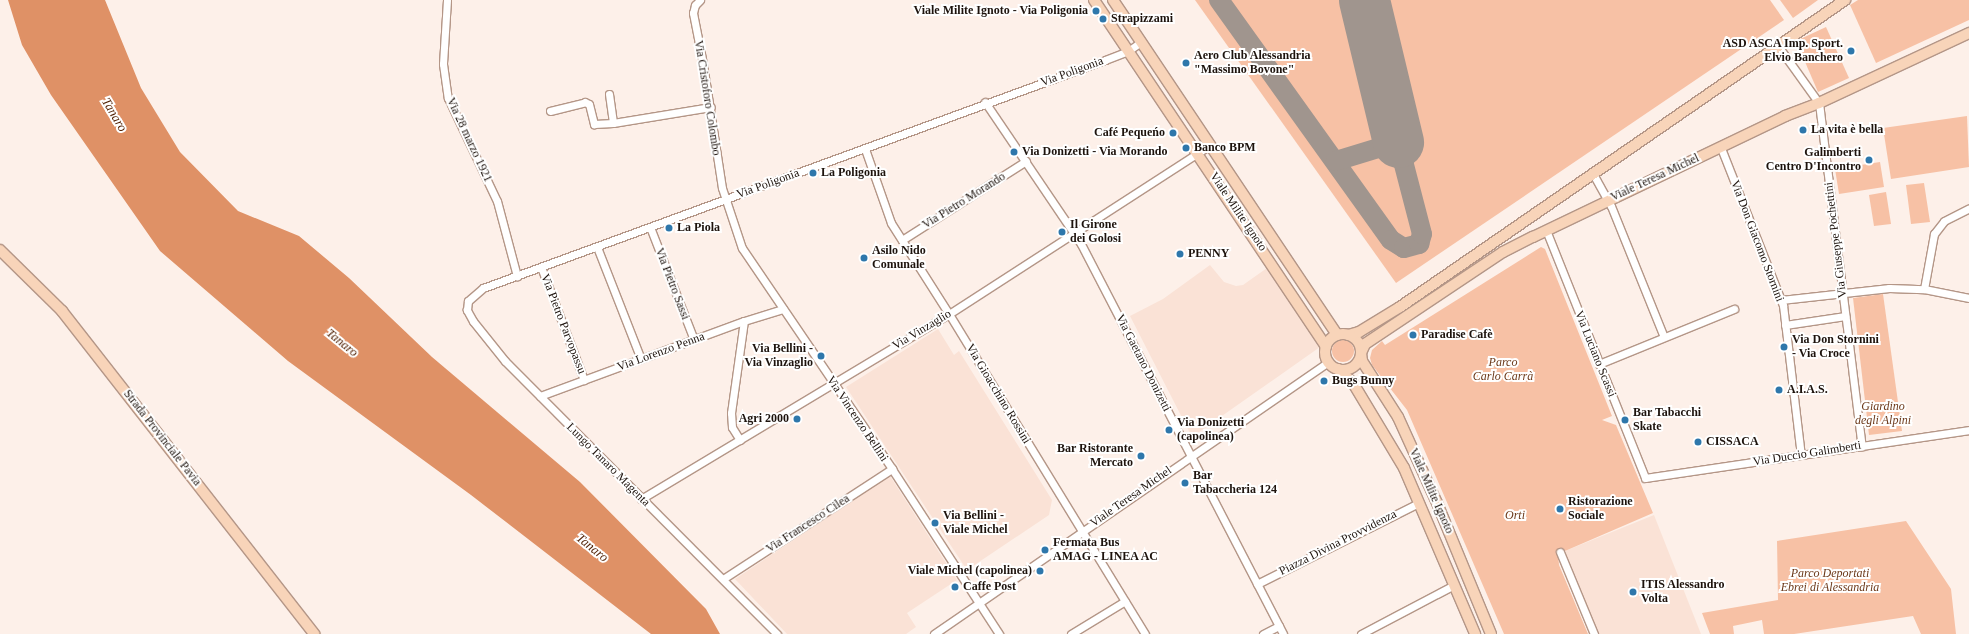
<!DOCTYPE html>
<html>
<head>
<meta charset="utf-8">
<style>
	body { margin:0 }
	#map { position:relative; width:1969px; height:634px; overflow:hidden; background:#fdf0e9; font-family:Georgia,serif }
	div>[style] { position:absolute }
	.built>* { inset:0; background:#fae2d6 }
	.green>* { inset:0; background:#f7c1a5 }
	.round { border-radius:50% }
	.water>* { inset:0; background:#df9166 }
	.taxiway>* { height:20px; margin:-10px; padding:0 10px; transform-origin:10px; border-radius:10px; background:#a0958e }
	.runway>* { height:51px; margin:-25.5px; padding:0 25.5px; transform-origin:25.5px; border-radius:25.5px; background:#a0958e }
	.roads { filter:drop-shadow(1px 0 #b49687) drop-shadow(-1px 0 #b49687) drop-shadow(0 1px #b49687) drop-shadow(0 -1px #b49687) }
	.street>* { height:7px; margin:-3.5px; padding:0 3.5px; transform-origin:3.5px; border-radius:3.5px; background:#fff }
	.secondary>* { height:10px; margin:-5px; padding:0 5px; transform-origin:5px; border-radius:5px; background:#f8d4b9 }
	.secondary>.ring { margin:-5px; padding:0; box-sizing:content-box; background:none; border:10px solid #f8d4b9; border-radius:50% }
	.dots>* { width:11px; height:11px; translate:-50% -50%; box-sizing:border-box; border:2px solid #fff; border-radius:50% }
	span { translate:-50% -50%; white-space:nowrap; text-align:center; line-height:1.15; -webkit-text-stroke:4px #fff; paint-order:stroke }
	.poi-label { font-size:12px; color:#1d130d; font-weight:700 }
	.right { translate:-100% -50%; text-align:right }
	.left { translate:0 -50%; text-align:left }
	.street-label { font-size:12px; color:#1d130d }
	.park-label { font-size:12px; color:#6c391a; font-style:italic }
	.water-label { font-size:13px; color:#4f1e00; font-style:italic }
</style>
</head>
<body>
<div id="map">
	<div class="built">
		<div style="clip-path:polygon(1210px 265px,1224px 282px,1236px 286px,1243px 285px,1267px 268px,1320px 347px,1192px 437px,1130px 316px,1163px 299px)"></div>
		<div style="clip-path:polygon(938px 329px,954px 355px,959px 351px,1052px 500px,1049px 515px,967px 570px,846px 387px)"></div>
		<div style="clip-path:polygon(890px 476px,957px 580px,907px 613px,916px 627px,906px 634px,787px 634px,735px 579px)"></div>
		<div style="clip-path:polygon(1654px 515px,1701px 634px,1599px 634px,1565px 551px)"></div>
	</div>
	<div class="green">
		<div style="clip-path:polygon(1195px 0,1770px 0,1784px 20px,1396px 283px)"></div>
		<div style="clip-path:polygon(1780px 0,1818px 0,1793px 18px)"></div>
		<div style="clip-path:polygon(1858px 0,1969px 0,1969px 20px,1876px 63px,1850px 5px)"></div>
		<div style="clip-path:polygon(1826px 27px,1849px 78px,1818px 92px,1796px 41px)"></div>
		<div style="clip-path:polygon(1967px 116px,1969px 167px,1891px 179px,1883px 128px)"></div>
		<div style="clip-path:polygon(1880px 162px,1884px 187px,1839px 194px,1835px 169px)"></div>
		<div style="clip-path:polygon(1924px 183px,1930px 222px,1911px 224px,1906px 185px)"></div>
		<div style="clip-path:polygon(1886px 192px,1891px 224px,1874px 226px,1869px 195px)"></div>
		<div style="clip-path:polygon(1541px 247px,1545px 249px,1612px 416px,1602px 420px,1616px 425px,1653px 513px,1558px 554px,1559px 565px,1588px 634px,1504px 634px,1407px 410px,1372px 365px,1370px 358px,1372px 350px,1382px 341px,1385px 345px)"></div>
		<div style="clip-path:polygon(1883px 294px,1902px 431px,1869px 435px,1853px 298px)"></div>
		<div class="round" style="left:1332px;top:340px;width:22px;height:22px"></div>
		<div style="clip-path:polygon(1906px 521px,1951px 589px,1956px 634px,1921px 634px,1913px 616px,1794px 634px,1764px 634px,1762px 620px,1733px 626px,1734px 634px,1710px 634px,1702px 613px,1778px 600px,1777px 541px)"></div>
	</div>
	<div class="water">
		<div style="clip-path:polygon(8px 0,105px 0,141px 88px,180px 152px,238px 211px,299px 236px,349px 278px,432px 357px,580px 482px,706px 609px,720px 634px,651px 634px,471px 495px,288px 361px,160px 251px,51px 95px,22px 45px)"></div>
	</div>
	<div class="taxiway">
		<div style="left:1219px;top:0;width:295px;rotate:54.4deg"></div>
		<div style="left:1391px;top:240px;width:15px;rotate:32deg"></div>
		<div style="left:1404px;top:248px;width:16px;rotate:-15deg"></div>
		<div style="left:1419px;top:244px;width:10px;rotate:-73deg"></div>
		<div style="left:1422px;top:234px;width:95px;rotate:-104.6deg"></div>
		<div style="left:1398px;top:142px;width:65px;rotate:163deg"></div>
	</div>
	<div class="runway">
		<div style="left:1364px;top:0;width:146px;rotate:76.5deg"></div>
	</div>
	<div class="roads">
		<div class="street">
			<div style="left:447px;top:0;width:64px;rotate:93.6deg"></div>
			<div style="left:443px;top:64px;width:34px;rotate:82deg"></div>
			<div style="left:448px;top:98px;width:114px;rotate:64.6deg"></div>
			<div style="left:497px;top:201px;width:78px;rotate:75.1deg"></div>
			<div style="left:700px;top:0;width:7px;rotate:135deg"></div>
			<div style="left:695px;top:5px;width:8px;rotate:104deg"></div>
			<div style="left:693px;top:13px;width:52px;rotate:78.9deg"></div>
			<div style="left:703px;top:64px;width:125px;rotate:81.3deg"></div>
			<div style="left:722px;top:188px;width:63px;rotate:71.6deg"></div>
			<div style="left:742px;top:248px;width:267px;rotate:55.8deg"></div>
			<div style="left:892px;top:469px;width:197px;rotate:57deg"></div>
			<div style="left:1778px;top:46px;width:70px;rotate:54.3deg"></div>
			<div style="left:1819px;top:103px;width:346px;rotate:82.9deg"></div>
			<div style="left:609px;top:94px;width:29px;rotate:82deg"></div>
			<div style="left:613px;top:123px;width:99px;rotate:-9.3deg"></div>
			<div style="left:985px;top:102px;width:171px;rotate:55.9deg"></div>
			<div style="left:1081px;top:244px;width:439px;rotate:62.6deg"></div>
			<div style="left:550px;top:111px;width:36px;rotate:-14deg"></div>
			<div style="left:585px;top:102px;width:4px;rotate:27deg"></div>
			<div style="left:589px;top:104px;width:21px;rotate:76deg"></div>
			<div style="left:594px;top:124px;width:19px;rotate:-3deg"></div>
			<div style="left:1721px;top:148px;width:169px;rotate:68.5deg"></div>
			<div style="left:1783px;top:305px;width:151px;rotate:83.2deg"></div>
			<div style="left:865px;top:149px;width:78px;rotate:70.6deg"></div>
			<div style="left:891px;top:223px;width:108px;rotate:57.5deg"></div>
			<div style="left:949px;top:314px;width:375px;rotate:58.5deg"></div>
			<div style="left:1592px;top:172px;width:39px;rotate:61deg"></div>
			<div style="left:1611px;top:206px;width:141px;rotate:68deg"></div>
			<div style="left:650px;top:227px;width:121px;rotate:68.7deg"></div>
			<div style="left:1546px;top:230px;width:267px;rotate:68.2deg"></div>
			<div style="left:1645px;top:478px;width:328px;rotate:-8.4deg"></div>
			<div style="left:902px;top:240px;width:147px;rotate:-32.5deg"></div>
			<div style="left:597px;top:247px;width:120px;rotate:68.6deg"></div>
			<div style="left:541px;top:267px;width:121px;rotate:69.2deg"></div>
			<div style="left:1924px;top:289px;width:56px;rotate:-79.7deg"></div>
			<div style="left:1934px;top:234px;width:16px;rotate:-52deg"></div>
			<div style="left:1944px;top:221px;width:28px;rotate:-27deg"></div>
			<div style="left:1781px;top:300px;width:109px;rotate:-6.3deg"></div>
			<div style="left:1889px;top:288px;width:35px;rotate:2deg"></div>
			<div style="left:1924px;top:289px;width:46px;rotate:11.3deg"></div>
			<div style="left:1785px;top:325px;width:61px;rotate:-8.5deg"></div>
			<div style="left:1599px;top:364px;width:146px;rotate:-22.2deg"></div>
			<div style="left:540px;top:396px;width:217px;rotate:-20.2deg"></div>
			<div style="left:744px;top:321px;width:41px;rotate:-17.1deg"></div>
			<div style="left:740px;top:440px;width:15px;rotate:-122deg"></div>
			<div style="left:732px;top:427px;width:14px;rotate:-94deg"></div>
			<div style="left:731px;top:413px;width:93px;rotate:-82deg"></div>
			<div style="left:641px;top:499px;width:359px;rotate:-31deg"></div>
			<div style="left:949px;top:314px;width:311px;rotate:-32.9deg"></div>
			<div style="left:1560px;top:552px;width:89px;rotate:67.5deg"></div>
			<div style="left:723px;top:579px;width:202px;rotate:-33.1deg"></div>
			<div style="left:1257px;top:584px;width:181px;rotate:-26.6deg"></div>
			<div style="left:777px;top:634px;width:385px;rotate:-134.9deg"></div>
			<div style="left:505px;top:361px;width:51px;rotate:-128.7deg"></div>
			<div style="left:473px;top:321px;width:13px;rotate:-119deg"></div>
			<div style="left:467px;top:310px;width:9px;rotate:-84deg"></div>
			<div style="left:468px;top:301px;width:20px;rotate:-41deg"></div>
			<div style="left:483px;top:288px;width:662px;rotate:-20.13deg"></div>
			<div style="left:1105px;top:60px;width:25px;rotate:-21deg"></div>
			<div style="left:1128px;top:51px;width:16px;rotate:-35deg"></div>
			<div style="left:934px;top:634px;width:480px;rotate:-34.6deg"></div>
			<div style="left:1071px;top:634px;width:63px;rotate:-31.4deg"></div>
			<div style="left:1263px;top:634px;width:18px;rotate:-27deg"></div>
			<div style="left:1361px;top:634px;width:105px;rotate:-27.8deg"></div>
		</div>
		<div class="secondary">
			<div style="left:1094px;top:0;width:417px;rotate:56.2deg"></div>
			<div style="left:1113px;top:0;width:403px;rotate:56.2deg"></div>
			<div style="left:0;top:250px;width:87px;rotate:44.5deg"></div>
			<div style="left:62px;top:311px;width:410px;rotate:52deg"></div>
			<div class="ring" style="left:1325px;top:334px;width:26px;height:26px"></div>
			<div style="left:1348px;top:335px;width:11px;rotate:-15deg"></div>
			<div style="left:1359px;top:332px;width:48px;rotate:-31.4deg"></div>
			<div style="left:1400px;top:307px;width:541px;rotate:-34.6deg"></div>
			<div style="left:1338px;top:369px;width:21px;rotate:43deg"></div>
			<div style="left:1353px;top:383px;width:99px;rotate:59deg"></div>
			<div style="left:1404px;top:468px;width:181px;rotate:66.8deg"></div>
			<div style="left:1491px;top:634px;width:142px;rotate:-112.4deg"></div>
			<div style="left:1437px;top:503px;width:94px;rotate:-114.4deg"></div>
			<div style="left:1398px;top:417px;width:67px;rotate:-122.7deg"></div>
			<div style="left:1362px;top:361px;width:8px;rotate:-97deg"></div>
			<div style="left:1361px;top:353px;width:10px;rotate:-66deg"></div>
			<div style="left:1365px;top:344px;width:166px;rotate:-33.7deg"></div>
			<div style="left:1503px;top:252px;width:34px;rotate:-27deg"></div>
			<div style="left:1533px;top:237px;width:280px;rotate:-25.6deg"></div>
			<div style="left:1785px;top:116px;width:36px;rotate:-21deg"></div>
			<div style="left:1819px;top:103px;width:166px;rotate:-25deg"></div>
		</div>
	</div>
	<div class="dots">
		<div style="left:1096px;top:11px;background:#2e77ab"></div>
		<div style="left:1103px;top:19px;background:#2e77ab"></div>
		<div style="left:1851px;top:51px;background:#2e77ab"></div>
		<div style="left:1186px;top:63px;background:#2e77ab"></div>
		<div style="left:1803px;top:130px;background:#2e77ab"></div>
		<div style="left:1173px;top:133px;background:#2e77ab"></div>
		<div style="left:1186px;top:148px;background:#2e77ab"></div>
		<div style="left:1014px;top:152px;background:#2e77ab"></div>
		<div style="left:1869px;top:160px;background:#2e77ab"></div>
		<div style="left:813px;top:173px;background:#2e77ab"></div>
		<div style="left:669px;top:228px;background:#2e77ab"></div>
		<div style="left:1062px;top:232px;background:#2e77ab"></div>
		<div style="left:1180px;top:254px;background:#2e77ab"></div>
		<div style="left:864px;top:258px;background:#2e77ab"></div>
		<div style="left:1413px;top:335px;background:#2e77ab"></div>
		<div style="left:1784px;top:347px;background:#2e77ab"></div>
		<div style="left:821px;top:356px;background:#2e77ab"></div>
		<div style="left:1324px;top:381px;background:#2e77ab"></div>
		<div style="left:1779px;top:390px;background:#2e77ab"></div>
		<div style="left:797px;top:419px;background:#2e77ab"></div>
		<div style="left:1625px;top:420px;background:#2e77ab"></div>
		<div style="left:1169px;top:430px;background:#2e77ab"></div>
		<div style="left:1698px;top:442px;background:#2e77ab"></div>
		<div style="left:1141px;top:456px;background:#2e77ab"></div>
		<div style="left:1185px;top:483px;background:#2e77ab"></div>
		<div style="left:1560px;top:509px;background:#2e77ab"></div>
		<div style="left:935px;top:523px;background:#2e77ab"></div>
		<div style="left:1045px;top:550px;background:#2e77ab"></div>
		<div style="left:1040px;top:571px;background:#2e77ab"></div>
		<div style="left:955px;top:587px;background:#2e77ab"></div>
		<div style="left:1633px;top:592px;background:#2e77ab"></div>
	</div>
	<div class="poi-label">
		<span class="right" style="left:1088px;top:11px">Viale Milite Ignoto - Via Poligonia</span>
		<span class="left" style="left:1111px;top:19px">Strapizzami</span>
		<span class="right" style="left:1843px;top:51px">ASD ASCA Imp. Sport.<br>Elvio Banchero</span>
		<span class="left" style="left:1194px;top:63px">Aero Club Alessandria<br>"Massimo Bovone"</span>
		<span class="left" style="left:1811px;top:130px">La vita è bella</span>
		<span class="right" style="left:1165px;top:133px">Café Pequeńo</span>
		<span class="left" style="left:1194px;top:148px">Banco BPM</span>
		<span class="left" style="left:1022px;top:152px">Via Donizetti - Via Morando</span>
		<span class="right" style="left:1861px;top:160px">Galimberti<br>Centro D'Incontro</span>
		<span class="left" style="left:821px;top:173px">La Poligonia</span>
		<span class="left" style="left:1070px;top:232px">Il Girone<br>dei Golosi</span>
		<span class="left" style="left:677px;top:228px">La Piola</span>
		<span class="left" style="left:872px;top:258px">Asilo Nido<br>Comunale</span>
		<span class="left" style="left:1188px;top:254px">PENNY</span>
		<span class="left" style="left:1421px;top:335px">Paradise Cafè</span>
		<span class="left" style="left:1792px;top:347px">Via Don Stornini<br>- Via Croce</span>
		<span class="right" style="left:813px;top:356px">Via Bellini -<br>Via Vinzaglio</span>
		<span class="left" style="left:1332px;top:381px">Bugs Bunny</span>
		<span class="left" style="left:1787px;top:390px">A.I.A.S.</span>
		<span class="left" style="left:1633px;top:420px">Bar Tabacchi<br>Skate</span>
		<span class="right" style="left:789px;top:419px">Agri 2000</span>
		<span class="left" style="left:1177px;top:430px">Via Donizetti<br>(capolinea)</span>
		<span class="left" style="left:1706px;top:442px">CISSACA</span>
		<span class="right" style="left:1133px;top:456px">Bar Ristorante<br>Mercato</span>
		<span class="left" style="left:1193px;top:483px">Bar<br>Tabaccheria 124</span>
		<span class="left" style="left:1568px;top:509px">Ristorazione<br>Sociale</span>
		<span class="left" style="left:943px;top:523px">Via Bellini -<br>Viale Michel</span>
		<span class="left" style="left:1053px;top:550px">Fermata Bus<br>AMAG - LINEA AC</span>
		<span class="right" style="left:1032px;top:571px">Viale Michel (capolinea)</span>
		<span class="left" style="left:1641px;top:592px">ITIS Alessandro<br>Volta</span>
		<span class="left" style="left:963px;top:587px">Caffe Post</span>
	</div>
	<div class="street-label">
		<span style="left:1072px;top:72px;rotate:-20deg">Via Poligonia</span>
		<span style="left:707px;top:98px;rotate:81deg">Via Cristoforo Colombo</span>
		<span style="left:469px;top:140px;rotate:65deg">Via 28 marzo 1921</span>
		<span style="left:1655px;top:178px;rotate:-25deg">Viale Teresa Michel</span>
		<span style="left:768px;top:184px;rotate:-20deg">Via Poligonia</span>
		<span style="left:964px;top:201px;rotate:-32deg">Via Pietro Morando</span>
		<span style="left:1238px;top:212px;rotate:56deg">Viale Milite Ignoto</span>
		<span style="left:1836px;top:240px;rotate:-97deg">Via Giuseppe Pochettini</span>
		<span style="left:1757px;top:241px;rotate:69deg">Via Don Giacomo Stornini</span>
		<span style="left:672px;top:284px;rotate:69deg">Via Pietro Sassi</span>
		<span style="left:563px;top:324px;rotate:69deg">Via Pietro Parvopassu</span>
		<span style="left:922px;top:330px;rotate:-31deg">Via Vinzaglio</span>
		<span style="left:661px;top:352px;rotate:-20deg">Via Lorenzo Penna</span>
		<span style="left:1595px;top:354px;rotate:68deg">Via Luciano Scassi</span>
		<span style="left:1143px;top:363px;rotate:63deg">Via Gaetano Donizetti</span>
		<span style="left:998px;top:394px;rotate:59deg">Via Gioacchino Rossini</span>
		<span style="left:857px;top:419px;rotate:56deg">Via Vincenzo Bellini</span>
		<span style="left:162px;top:438px;rotate:52deg">Strada Provinciale Pavia</span>
		<span style="left:1807px;top:454px;rotate:-9deg">Via Duccio Galimberti</span>
		<span style="left:608px;top:465px;rotate:45deg">Lungo Tanaro Magenta</span>
		<span style="left:1431px;top:491px;rotate:66deg">Viale Milite Ignoto</span>
		<span style="left:1131px;top:497px;rotate:-35deg">Viale Teresa Michel</span>
		<span style="left:808px;top:524px;rotate:-33deg">Via Francesco Cilea</span>
		<span style="left:1338px;top:543px;rotate:-27deg">Piazza Divina Provvidenza</span>
	</div>
	<div class="park-label">
		<span style="left:1503px;top:370px">Parco<br>Carlo Carrà</span>
		<span style="left:1883px;top:414px">Giardino<br>degli Alpini</span>
		<span style="left:1515px;top:516px">Orti</span>
		<span style="left:1830px;top:581px">Parco Deportati<br>Ebrei di Alessandria</span>
	</div>
	<div class="water-label">
		<span style="left:114px;top:115px;rotate:59deg">Tanaro</span>
		<span style="left:342px;top:343px;rotate:39deg">Tanaro</span>
		<span style="left:592px;top:548px;rotate:39deg">Tanaro</span>
	</div>
</div>
</body>
</html>
